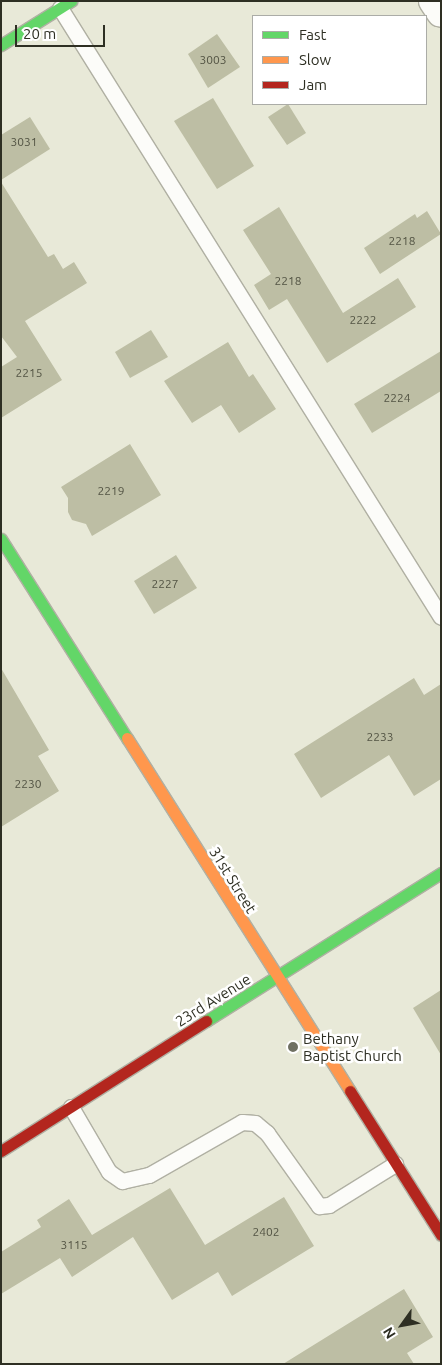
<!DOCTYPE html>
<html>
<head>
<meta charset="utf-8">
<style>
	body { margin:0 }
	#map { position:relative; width:442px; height:1365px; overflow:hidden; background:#e8e9d8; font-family:Ubuntu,sans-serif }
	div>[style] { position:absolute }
	.building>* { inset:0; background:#bdbea4 }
	.roads { filter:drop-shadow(1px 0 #b0b0a3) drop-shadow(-1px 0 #b0b0a3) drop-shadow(0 1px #b0b0a3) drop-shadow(0 -1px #b0b0a3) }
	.lane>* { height:15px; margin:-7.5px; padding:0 7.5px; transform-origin:7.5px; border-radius:7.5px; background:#fcfcf9 }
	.street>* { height:28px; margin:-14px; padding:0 14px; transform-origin:14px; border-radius:14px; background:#fcfcf9 }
	.fast>* { height:11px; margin:-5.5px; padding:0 5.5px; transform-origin:5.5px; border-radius:5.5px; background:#63d668 }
	.slow>* { height:11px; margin:-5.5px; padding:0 5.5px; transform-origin:5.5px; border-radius:5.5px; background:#ff974d }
	.jam>* { height:11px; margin:-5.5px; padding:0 5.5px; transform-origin:5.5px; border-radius:5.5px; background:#b3261e }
	.dots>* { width:14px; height:14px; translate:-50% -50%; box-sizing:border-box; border:2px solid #fff; border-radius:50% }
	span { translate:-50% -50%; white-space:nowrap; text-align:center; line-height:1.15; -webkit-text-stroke:5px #fff; paint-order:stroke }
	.number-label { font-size:12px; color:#525343 }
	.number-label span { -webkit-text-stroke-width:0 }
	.street-label { font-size:15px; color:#2e2f23 }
	.poi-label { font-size:15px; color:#2e2f23 }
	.left { translate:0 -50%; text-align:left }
	.frame { position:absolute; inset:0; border:2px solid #2e2f23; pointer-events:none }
	.legend { position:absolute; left:252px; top:15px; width:175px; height:90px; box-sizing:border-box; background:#fff; border:1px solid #abaca7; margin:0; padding:6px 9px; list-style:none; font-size:15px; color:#2e2f23 }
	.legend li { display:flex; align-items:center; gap:10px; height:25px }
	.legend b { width:25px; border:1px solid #abaca7 }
	.north { position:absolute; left:377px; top:1300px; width:50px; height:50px; -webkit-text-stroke:4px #fff; paint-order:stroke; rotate:238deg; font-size:14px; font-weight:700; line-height:20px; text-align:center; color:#2e2f23 }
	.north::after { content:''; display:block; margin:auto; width:18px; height:22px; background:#2e2f23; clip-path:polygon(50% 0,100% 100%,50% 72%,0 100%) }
	.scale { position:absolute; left:15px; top:25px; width:90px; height:22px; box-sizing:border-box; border:2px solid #2e2f23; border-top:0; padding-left:6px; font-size:15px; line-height:18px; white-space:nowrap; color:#2e2f23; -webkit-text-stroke:4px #fff; paint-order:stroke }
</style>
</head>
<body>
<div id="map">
	<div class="building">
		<div style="clip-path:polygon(217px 34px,240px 67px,208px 88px,188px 54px)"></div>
		<div style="clip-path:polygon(213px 98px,254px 166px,217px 189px,174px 121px)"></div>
		<div style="clip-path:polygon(288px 104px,306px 133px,287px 145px,268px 117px)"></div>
		<div style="clip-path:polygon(30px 117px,50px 149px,1px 180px,1px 135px)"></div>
		<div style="clip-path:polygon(1px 182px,48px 257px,54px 254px,63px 269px,74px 262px,87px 283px,25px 321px,62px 380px,1px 418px,1px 367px,17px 357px,1px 336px)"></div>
		<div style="clip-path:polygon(279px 207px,343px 313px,398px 278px,416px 307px,327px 363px,287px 299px,269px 310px,254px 285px,271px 274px,243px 230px)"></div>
		<div style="clip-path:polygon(427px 211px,441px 234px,380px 274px,364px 248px,415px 214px,417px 218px)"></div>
		<div style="clip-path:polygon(151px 330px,168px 357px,130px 378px,115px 352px)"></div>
		<div style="clip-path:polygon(228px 342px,249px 377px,253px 374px,276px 409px,239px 433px,221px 405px,192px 423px,164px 381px)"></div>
		<div style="clip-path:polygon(441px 351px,441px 391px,372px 433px,354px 404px)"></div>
		<div style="clip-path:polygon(130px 444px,161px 495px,92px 536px,86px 524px,72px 520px,68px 512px,68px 498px,61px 487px)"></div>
		<div style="clip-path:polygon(176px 555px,197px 588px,154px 614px,134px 581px)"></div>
		<div style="clip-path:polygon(1px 668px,49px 750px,38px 756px,59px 791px,1px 827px)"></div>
		<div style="clip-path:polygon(414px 678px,424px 695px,441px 684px,441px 779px,414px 796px,389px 755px,321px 798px,294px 754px)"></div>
		<div style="clip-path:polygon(441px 990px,441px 1055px,413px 1008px)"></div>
		<div style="clip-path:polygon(170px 1188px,205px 1245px,284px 1197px,314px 1246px,232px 1296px,218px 1272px,172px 1300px,133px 1237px,72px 1277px,60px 1258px,1px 1294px,1px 1252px,41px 1227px,37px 1220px,69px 1199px,92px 1235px)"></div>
		<div style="clip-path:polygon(404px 1289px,433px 1337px,407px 1353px,414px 1364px,283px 1364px)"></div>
	</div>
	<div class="roads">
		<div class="lane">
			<div style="left:60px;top:8px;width:718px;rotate:57.97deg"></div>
			<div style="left:71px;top:1107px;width:75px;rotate:59.7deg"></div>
			<div style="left:109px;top:1172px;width:16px;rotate:35deg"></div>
			<div style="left:122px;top:1181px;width:28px;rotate:-13deg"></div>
			<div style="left:149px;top:1175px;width:107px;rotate:-29.7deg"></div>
			<div style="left:242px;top:1122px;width:13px;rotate:4deg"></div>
			<div style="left:255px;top:1123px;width:16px;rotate:40deg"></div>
			<div style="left:267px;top:1133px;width:90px;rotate:54.5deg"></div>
			<div style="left:319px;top:1206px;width:10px;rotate:-6deg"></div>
			<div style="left:329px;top:1205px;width:78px;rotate:-31.8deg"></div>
		</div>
		<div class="street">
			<div style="left:433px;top:1px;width:14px;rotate:56deg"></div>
		</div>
		<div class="fast">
			<div style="left:1px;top:45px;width:83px;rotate:-32.2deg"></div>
			<div style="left:1px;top:539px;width:236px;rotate:57.7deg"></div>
			<div style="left:206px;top:1021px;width:278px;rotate:-32.2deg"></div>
		</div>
		<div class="slow">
			<div style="left:127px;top:738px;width:418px;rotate:57.7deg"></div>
		</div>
		<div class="jam">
			<div style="left:350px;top:1091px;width:170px;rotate:57.7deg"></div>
			<div style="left:1px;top:1151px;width:243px;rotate:-32.4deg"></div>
		</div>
	</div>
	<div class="dots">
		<div style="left:293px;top:1047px;background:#6f7062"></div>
	</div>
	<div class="number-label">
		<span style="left:213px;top:60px">3003</span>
		<span style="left:24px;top:142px">3031</span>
		<span style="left:402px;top:241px">2218</span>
		<span style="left:288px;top:281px">2218</span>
		<span style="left:363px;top:320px">2222</span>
		<span style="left:29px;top:373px">2215</span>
		<span style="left:397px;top:398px">2224</span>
		<span style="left:111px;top:491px">2219</span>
		<span style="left:165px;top:584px">2227</span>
		<span style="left:380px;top:737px">2233</span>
		<span style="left:28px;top:784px">2230</span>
		<span style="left:266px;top:1232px">2402</span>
		<span style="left:74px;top:1245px">3115</span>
	</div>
	<div class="street-label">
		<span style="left:233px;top:880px;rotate:58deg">31st Street</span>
		<span style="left:213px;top:1000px;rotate:-32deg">23rd Avenue</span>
	</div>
	<div class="poi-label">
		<span class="left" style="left:303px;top:1047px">Bethany<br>Baptist Church</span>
	</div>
	<div class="frame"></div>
	<ul class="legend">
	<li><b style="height:6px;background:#63d668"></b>Fast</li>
	<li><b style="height:6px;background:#ff974d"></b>Slow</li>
	<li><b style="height:6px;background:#b3261e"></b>Jam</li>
	</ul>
	<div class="north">N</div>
	<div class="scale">20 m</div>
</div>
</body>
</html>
